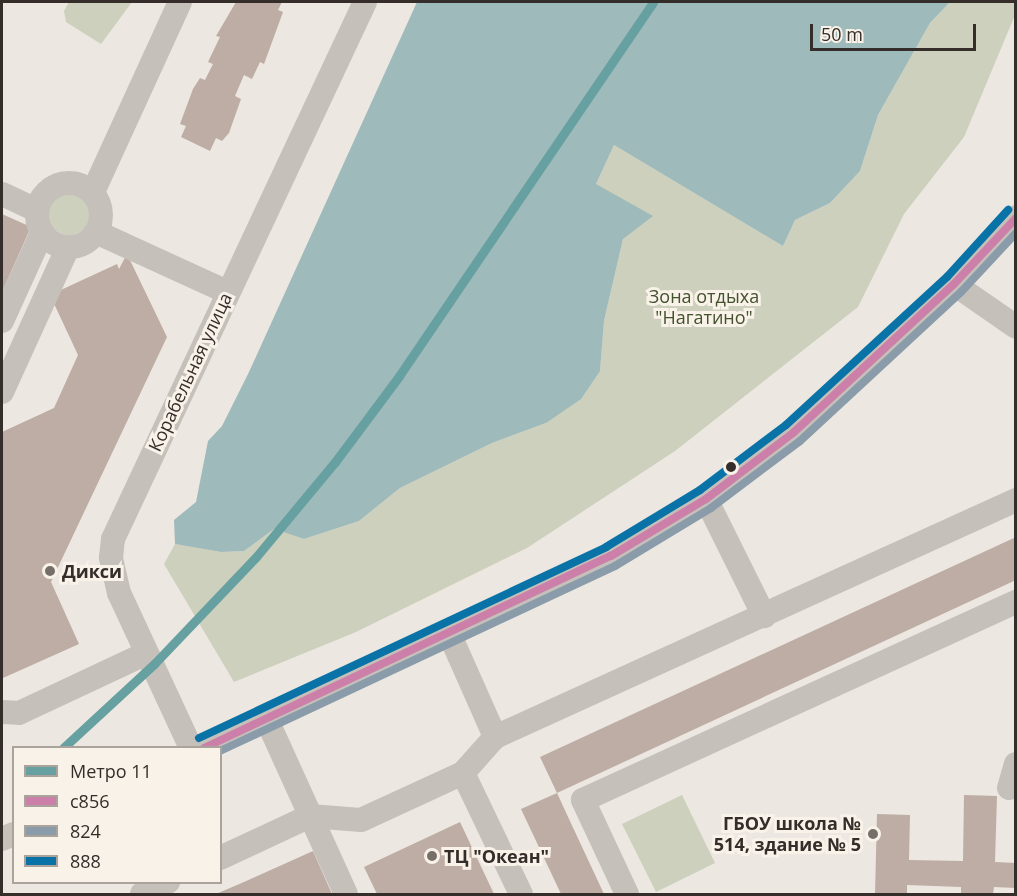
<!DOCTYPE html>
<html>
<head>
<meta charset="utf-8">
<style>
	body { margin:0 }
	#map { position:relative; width:1017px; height:896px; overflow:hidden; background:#ece7e1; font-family:"Open Sans",sans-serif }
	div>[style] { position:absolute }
	.green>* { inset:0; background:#ccd0bc }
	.round { border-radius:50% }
	.water>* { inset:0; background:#9fbabb }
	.building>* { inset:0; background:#beada4 }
	.minor>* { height:24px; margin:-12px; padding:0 12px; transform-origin:12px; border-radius:12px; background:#c5c0ba }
	.minor>.ring { margin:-12px; padding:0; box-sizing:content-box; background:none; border:24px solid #c5c0ba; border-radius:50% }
	.bus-1>* { height:8px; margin:-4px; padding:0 4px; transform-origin:4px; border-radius:4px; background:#cc7fa8 }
	.bus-2>* { height:8px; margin:-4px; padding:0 4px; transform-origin:4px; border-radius:4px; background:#8a9ca9 }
	.bus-3>* { height:8px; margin:-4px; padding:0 4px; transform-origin:4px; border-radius:4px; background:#0973a7 }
	.metro-1>* { height:9px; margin:-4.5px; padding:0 4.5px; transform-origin:4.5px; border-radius:4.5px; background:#67a0a1 }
	.dots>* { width:16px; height:16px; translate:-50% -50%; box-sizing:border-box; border:3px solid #f8f2e9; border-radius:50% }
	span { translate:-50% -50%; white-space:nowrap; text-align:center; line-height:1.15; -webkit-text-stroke:6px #f8f2e9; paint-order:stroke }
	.park-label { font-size:18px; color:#43512f }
	.street-label { font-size:18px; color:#352d29 }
	.poi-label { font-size:18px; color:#352d29; font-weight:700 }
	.left { translate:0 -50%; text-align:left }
	.right { translate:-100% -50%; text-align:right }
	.frame { position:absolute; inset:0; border:3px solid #352d29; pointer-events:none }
	.legend { position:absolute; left:12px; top:746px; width:210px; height:138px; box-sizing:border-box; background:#f8f2e9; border:2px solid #aaa39c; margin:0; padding:8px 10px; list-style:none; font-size:18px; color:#352d29 }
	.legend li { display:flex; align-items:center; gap:12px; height:30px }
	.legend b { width:30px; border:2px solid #aaa39c }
	.scale { position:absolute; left:810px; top:24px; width:166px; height:27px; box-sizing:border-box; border:3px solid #352d29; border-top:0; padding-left:8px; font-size:18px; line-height:21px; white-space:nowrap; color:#352d29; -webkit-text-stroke:4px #f8f2e9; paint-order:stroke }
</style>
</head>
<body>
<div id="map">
	<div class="green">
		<div style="clip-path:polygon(69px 2px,132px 2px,101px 44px,66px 22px,64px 11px)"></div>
		<div style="clip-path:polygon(950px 2px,1015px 2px,1015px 15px,964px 137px,904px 214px,858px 307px,675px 451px,527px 548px,356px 632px,234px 682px,164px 564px,175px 544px,221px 552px,244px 551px,274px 529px,304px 539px,359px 521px,400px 488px,492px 443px,546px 423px,600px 371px,604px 321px,623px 239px,596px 184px,614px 145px,783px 246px,795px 220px,830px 203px,860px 171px,878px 115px,930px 23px)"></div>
		<div class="round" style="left:48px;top:193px;width:42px;height:42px"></div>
		<div style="clip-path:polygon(682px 795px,715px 863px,656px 892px,622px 824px)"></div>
	</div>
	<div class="water">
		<div style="clip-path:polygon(417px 2px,950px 2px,930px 23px,878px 115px,860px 171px,830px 203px,795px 220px,783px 246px,614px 145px,596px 184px,653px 216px,623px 239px,604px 321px,600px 371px,581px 399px,546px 423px,492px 443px,400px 488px,359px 521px,304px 539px,274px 529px,244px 551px,221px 552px,175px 544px,174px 520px,196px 502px,208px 441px,222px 426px,249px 372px)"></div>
	</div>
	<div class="building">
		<div style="clip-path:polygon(236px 2px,282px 2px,278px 10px,283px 12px,264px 64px,260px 62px,252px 79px,244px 75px,235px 96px,241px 99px,229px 133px,222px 141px,216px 138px,210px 151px,181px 137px,186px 126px,180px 124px,193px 89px,200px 78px,205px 80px,213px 64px,208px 62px,220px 37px,216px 36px)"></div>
		<div style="clip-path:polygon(2px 214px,31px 227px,2px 292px)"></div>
		<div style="clip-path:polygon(127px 254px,167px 337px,51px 582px,79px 644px,3px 678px,2px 432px,54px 408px,78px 355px,50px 295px,117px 264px,119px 269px)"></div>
		<div style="clip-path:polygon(1016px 537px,1016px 580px,557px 793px,540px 757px)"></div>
		<div style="clip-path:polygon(557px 793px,569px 819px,604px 894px,561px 894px,521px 809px)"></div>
		<div style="clip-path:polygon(964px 795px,997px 796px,995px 862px,1016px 863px,1016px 888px,994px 887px,993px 894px,961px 894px,961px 887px,907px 885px,907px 894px,875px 894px,877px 814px,910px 815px,909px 860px,963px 861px)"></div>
		<div style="clip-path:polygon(460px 822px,494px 894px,377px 894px,364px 867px)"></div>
		<div style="clip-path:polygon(313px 851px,332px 894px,216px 894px,244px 882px)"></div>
	</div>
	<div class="minor">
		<div class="ring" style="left:37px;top:183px;width:40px;height:40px"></div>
		<div style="left:93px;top:192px;width:209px;rotate:-65.4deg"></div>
		<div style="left:2px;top:194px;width:38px;rotate:25deg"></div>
		<div style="left:96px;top:232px;width:144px;rotate:24.6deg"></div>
		<div style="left:954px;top:284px;width:75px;rotate:34.7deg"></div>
		<div style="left:2px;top:321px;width:97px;rotate:-65.6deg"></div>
		<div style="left:2px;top:392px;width:159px;rotate:-65.5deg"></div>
		<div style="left:706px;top:499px;width:131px;rotate:63.6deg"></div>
		<div style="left:449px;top:633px;width:114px;rotate:66.1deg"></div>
		<div style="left:2px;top:712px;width:17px;rotate:3deg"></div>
		<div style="left:19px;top:713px;width:141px;rotate:-25.1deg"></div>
		<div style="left:267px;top:720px;width:191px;rotate:65.6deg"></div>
		<div style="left:191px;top:748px;width:171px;rotate:-114.9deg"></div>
		<div style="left:119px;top:593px;width:36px;rotate:-103deg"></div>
		<div style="left:111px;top:558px;width:19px;rotate:-84deg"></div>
		<div style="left:113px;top:539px;width:593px;rotate:-64.86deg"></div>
		<div style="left:203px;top:748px;width:451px;rotate:-25.2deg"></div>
		<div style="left:611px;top:556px;width:111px;rotate:-31deg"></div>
		<div style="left:706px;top:499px;width:109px;rotate:-37.2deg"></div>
		<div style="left:793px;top:433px;width:219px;rotate:-42.8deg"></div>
		<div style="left:954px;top:284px;width:91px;rotate:-47.2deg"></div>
		<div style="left:463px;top:773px;width:134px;rotate:64.4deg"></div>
		<div style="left:1009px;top:788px;width:25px;rotate:-74deg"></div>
		<div style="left:2px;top:839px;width:13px;rotate:-23deg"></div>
		<div style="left:220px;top:858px;width:99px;rotate:-25deg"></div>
		<div style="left:310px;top:816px;width:51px;rotate:4.5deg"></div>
		<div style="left:361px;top:820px;width:112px;rotate:-24.7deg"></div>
		<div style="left:463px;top:773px;width:48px;rotate:-48.4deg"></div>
		<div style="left:495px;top:737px;width:572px;rotate:-24.46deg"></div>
		<div style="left:142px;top:894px;width:29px;rotate:-25deg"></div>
		<div style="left:627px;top:894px;width:104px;rotate:-115.1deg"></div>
		<div style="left:583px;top:800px;width:476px;rotate:-24.6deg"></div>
	</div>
	<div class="bus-1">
		<div style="left:204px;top:748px;width:450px;rotate:-25.3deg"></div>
		<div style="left:611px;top:556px;width:111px;rotate:-31deg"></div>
		<div style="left:706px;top:499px;width:109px;rotate:-37.2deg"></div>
		<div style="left:793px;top:433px;width:219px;rotate:-42.8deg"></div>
		<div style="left:954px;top:284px;width:91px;rotate:-46.8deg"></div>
	</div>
	<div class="bus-2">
		<div style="left:220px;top:751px;width:436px;rotate:-25.1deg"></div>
		<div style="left:615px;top:566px;width:112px;rotate:-31.1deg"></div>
		<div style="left:711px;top:508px;width:111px;rotate:-37deg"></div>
		<div style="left:800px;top:441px;width:219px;rotate:-42.8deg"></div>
		<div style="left:961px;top:292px;width:81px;rotate:-47deg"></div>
	</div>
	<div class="bus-3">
		<div style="left:199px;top:738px;width:450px;rotate:-25.1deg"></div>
		<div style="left:606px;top:547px;width:110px;rotate:-31.2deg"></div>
		<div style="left:700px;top:490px;width:108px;rotate:-37.1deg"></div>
		<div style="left:786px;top:425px;width:219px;rotate:-42.6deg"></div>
		<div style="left:947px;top:277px;width:91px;rotate:-47.7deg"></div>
	</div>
	<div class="metro-1">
		<div style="left:63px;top:748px;width:124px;rotate:-42.7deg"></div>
		<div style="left:154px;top:664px;width:148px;rotate:-46.4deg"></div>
		<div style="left:256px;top:557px;width:124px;rotate:-50.3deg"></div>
		<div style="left:335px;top:462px;width:107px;rotate:-53.3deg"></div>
		<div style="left:399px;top:376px;width:452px;rotate:-55.8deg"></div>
	</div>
	<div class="dots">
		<div style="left:731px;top:467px;background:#352d29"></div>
		<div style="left:50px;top:571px;background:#756e69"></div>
		<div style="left:873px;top:834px;background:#756e69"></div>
		<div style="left:432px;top:856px;background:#756e69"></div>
	</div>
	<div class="park-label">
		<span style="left:704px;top:307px">Зона отдыха<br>"Нагатино"</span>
	</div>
	<div class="street-label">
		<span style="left:190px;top:372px;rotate:-65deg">Корабельная улица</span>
	</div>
	<div class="poi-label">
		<span class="left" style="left:62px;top:571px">Дикси</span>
		<span class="right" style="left:861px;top:834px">ГБОУ школа №<br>514, здание № 5</span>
		<span class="left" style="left:444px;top:856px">ТЦ "Океан"</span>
	</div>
	<div class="frame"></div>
	<ul class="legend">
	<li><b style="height:8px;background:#67a0a1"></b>Метро 11</li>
	<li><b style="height:8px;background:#cc7fa8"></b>с856</li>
	<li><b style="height:8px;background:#8a9ca9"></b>824</li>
	<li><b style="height:8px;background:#0973a7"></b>888</li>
	</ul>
	<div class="scale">50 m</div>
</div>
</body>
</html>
